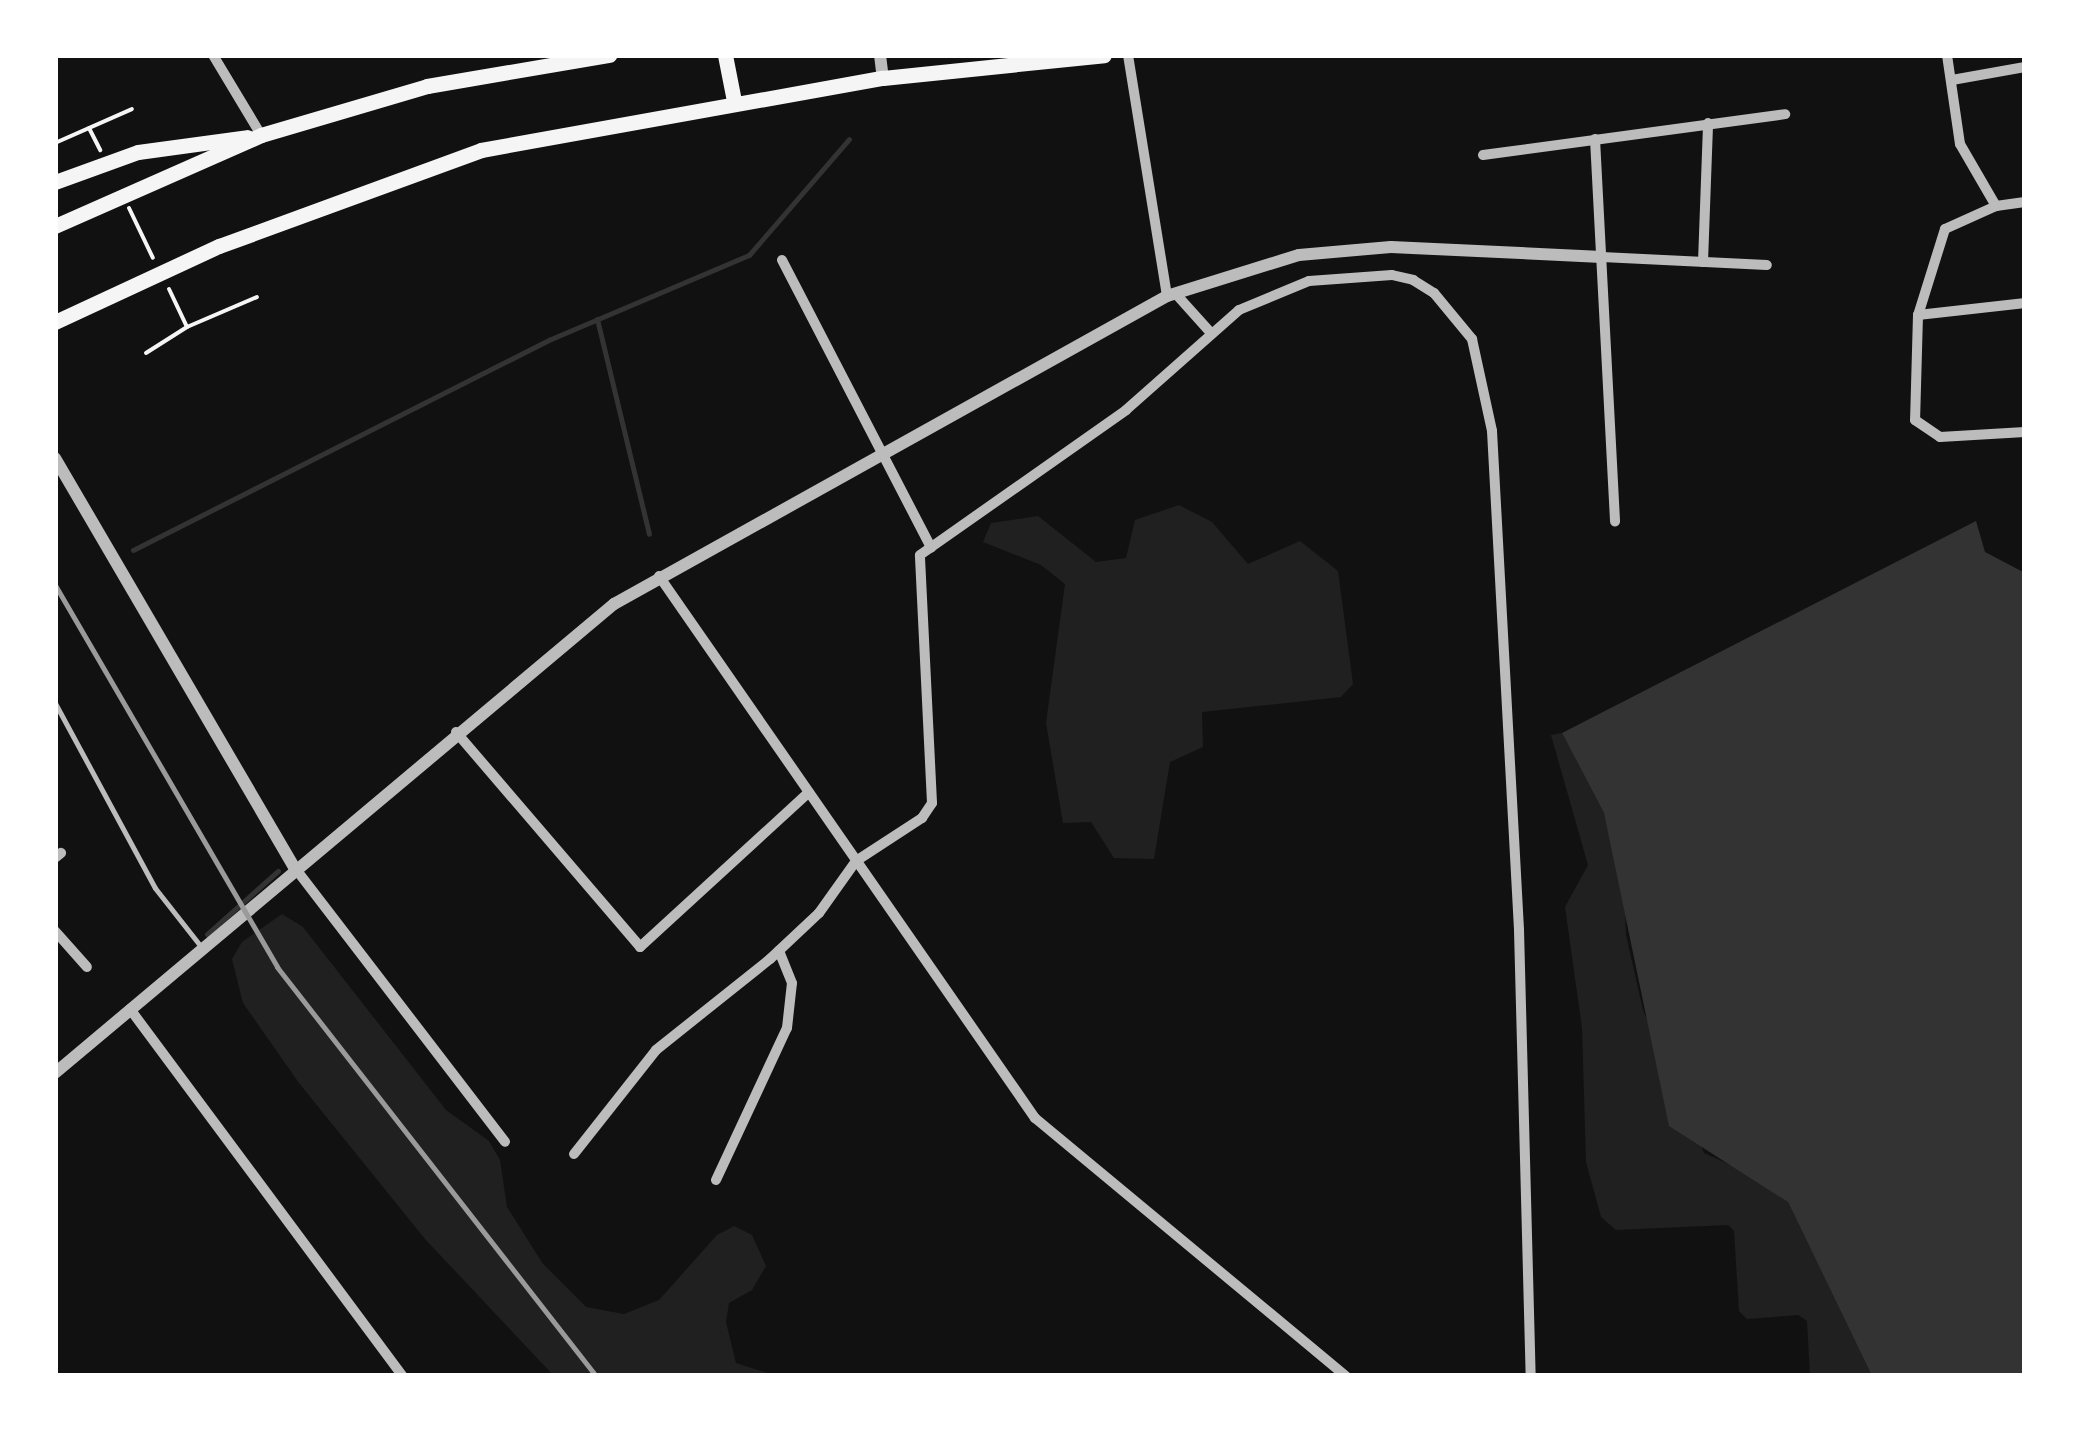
<!DOCTYPE html>
<html>
<head>
<meta charset="utf-8">
<style>
	body { margin:0 }
	#map { position:relative; width:2080px; height:1431px; overflow:hidden; background:#111; font-family:"Space Grotesk",sans-serif }
	div>[style] { position:absolute }
	.green>* { inset:0; background:#202020 }
	.water>* { inset:0; background:#333 }
	.stream>* { height:5px; margin:-2.5px; padding:0 2.5px; transform-origin:2.5px; border-radius:2.5px; background:#333 }
	.path>* { height:4px; margin:-2px; padding:0 2px; transform-origin:2px; border-radius:2px; background:#f5f5f5 }
	.service>* { height:5px; margin:-2.5px; padding:0 2.5px; transform-origin:2.5px; border-radius:2.5px; background:#bcbcbc }
	.minor>* { height:10px; margin:-5px; padding:0 5px; transform-origin:5px; border-radius:5px; background:#bcbcbc }
	.tertiary>* { height:12px; margin:-6px; padding:0 6px; transform-origin:6px; border-radius:6px; background:#bcbcbc }
	.trunk>* { height:15px; margin:-7.5px; padding:0 7.5px; transform-origin:7.5px; border-radius:7.5px; background:#f5f5f5 }
	.rail>* { height:5px; margin:-2.5px; padding:0 2.5px; transform-origin:2.5px; border-radius:2.5px; background:#9a9a9a }
	span { translate:-50% -50%; white-space:nowrap; text-align:center; line-height:1.15; -webkit-text-stroke:8px #fff; paint-order:stroke }
	.frame { position:absolute; inset:0; border:58px solid #fff; pointer-events:none }
</style>
</head>
<body>
<div id="map">
	<div class="green">
		<div style="clip-path:polygon(1179px 505px,1212px 522px,1248px 564px,1300px 541px,1338px 571px,1353px 684px,1341px 697px,1202px 712px,1203px 747px,1170px 762px,1154px 859px,1114px 858px,1091px 822px,1063px 823px,1046px 723px,1065px 584px,1041px 565px,983px 542px,991px 523px,1038px 516px,1096px 562px,1126px 558px,1135px 520px)"></div>
		<div style="clip-path:polygon(1562px 733px,1604px 813px,1624px 885px,1626px 935px,1643px 1010px,1704px 1153px,1751px 1174px,1788px 1202px,1872px 1376px,1810px 1376px,1807px 1321px,1798px 1315px,1747px 1319px,1739px 1311px,1734px 1231px,1728px 1225px,1616px 1230px,1601px 1217px,1586px 1162px,1582px 1028px,1565px 907px,1588px 865px,1551px 735px)"></div>
		<div style="clip-path:polygon(282px 914px,303px 927px,446px 1110px,489px 1141px,500px 1160px,507px 1207px,543px 1264px,586px 1307px,624px 1314px,659px 1300px,717px 1235px,734px 1226px,752px 1235px,766px 1266px,752px 1290px,729px 1303px,726px 1322px,736px 1363px,777px 1376px,554px 1376px,425px 1239px,299px 1083px,243px 1003px,232px 959px,242px 942px)"></div>
	</div>
	<div class="water">
		<div style="clip-path:polygon(1976px 521px,1985px 552px,2025px 573px,2025px 1376px,1872px 1376px,1788px 1202px,1669px 1126px,1604px 813px,1562px 733px)"></div>
	</div>
	<div class="stream">
		<div style="left:597px;top:319px;width:221px;rotate:76.4deg"></div>
		<div style="left:133px;top:550px;width:468px;rotate:-26.8deg"></div>
		<div style="left:551px;top:339px;width:215px;rotate:-23deg"></div>
		<div style="left:749px;top:255px;width:153px;rotate:-49.2deg"></div>
		<div style="left:207px;top:934px;width:95px;rotate:-41.6deg"></div>
	</div>
	<div class="path">
		<div style="left:89px;top:128px;width:25px;rotate:63deg"></div>
		<div style="left:55px;top:143px;width:84px;rotate:-23.8deg"></div>
		<div style="left:129px;top:208px;width:55px;rotate:64.4deg"></div>
		<div style="left:169px;top:289px;width:42px;rotate:64.7deg"></div>
		<div style="left:187px;top:327px;width:76px;rotate:-23.2deg"></div>
		<div style="left:146px;top:353px;width:49px;rotate:-32.4deg"></div>
	</div>
	<div class="service">
		<div style="left:55px;top:703px;width:210px;rotate:61.6deg"></div>
		<div style="left:155px;top:888px;width:76px;rotate:51.9deg"></div>
	</div>
	<div class="minor">
		<div style="left:213px;top:55px;width:93px;rotate:59deg"></div>
		<div style="left:1128px;top:55px;width:244px;rotate:80.8deg"></div>
		<div style="left:1947px;top:55px;width:90px;rotate:81.7deg"></div>
		<div style="left:1960px;top:144px;width:72px;rotate:59.9deg"></div>
		<div style="left:1996px;top:206px;width:56px;rotate:155.7deg"></div>
		<div style="left:1945px;top:229px;width:90px;rotate:107.4deg"></div>
		<div style="left:1918px;top:315px;width:105px;rotate:91.6deg"></div>
		<div style="left:1915px;top:420px;width:30px;rotate:34deg"></div>
		<div style="left:1940px;top:437px;width:85px;rotate:-3.4deg"></div>
		<div style="left:1952px;top:80px;width:74px;rotate:-10.1deg"></div>
		<div style="left:1595px;top:139px;width:383px;rotate:87deg"></div>
		<div style="left:1483px;top:155px;width:305px;rotate:-7.7deg"></div>
		<div style="left:1996px;top:206px;width:29px;rotate:-8deg"></div>
		<div style="left:1602px;top:257px;width:165px;rotate:2.8deg"></div>
		<div style="left:782px;top:260px;width:324px;rotate:62.6deg"></div>
		<div style="left:1703px;top:262px;width:139px;rotate:-87.9deg"></div>
		<div style="left:1175px;top:293px;width:52px;rotate:48.1deg"></div>
		<div style="left:1918px;top:315px;width:108px;rotate:-6.4deg"></div>
		<div style="left:659px;top:576px;width:660px;rotate:55.25deg"></div>
		<div style="left:1035px;top:1118px;width:404px;rotate:39.7deg"></div>
		<div style="left:456px;top:732px;width:283px;rotate:49.4deg"></div>
		<div style="left:640px;top:947px;width:229px;rotate:-42.5deg"></div>
		<div style="left:55px;top:858px;width:8px;rotate:-40deg"></div>
		<div style="left:295px;top:868px;width:345px;rotate:52.5deg"></div>
		<div style="left:55px;top:931px;width:48px;rotate:48.4deg"></div>
		<div style="left:130px;top:1009px;width:457px;rotate:53.4deg"></div>
		<div style="left:574px;top:1154px;width:132px;rotate:-51.7deg"></div>
		<div style="left:656px;top:1050px;width:146px;rotate:-38.6deg"></div>
		<div style="left:770px;top:959px;width:67px;rotate:-43.2deg"></div>
		<div style="left:819px;top:913px;width:64px;rotate:-54.6deg"></div>
		<div style="left:856px;top:861px;width:79px;rotate:-33.1deg"></div>
		<div style="left:922px;top:818px;width:18px;rotate:-56deg"></div>
		<div style="left:932px;top:803px;width:248px;rotate:-92.8deg"></div>
		<div style="left:920px;top:555px;width:252px;rotate:-35.1deg"></div>
		<div style="left:1126px;top:410px;width:151px;rotate:-41.5deg"></div>
		<div style="left:1239px;top:310px;width:76px;rotate:-22.5deg"></div>
		<div style="left:1309px;top:281px;width:83px;rotate:-4.1deg"></div>
		<div style="left:1392px;top:275px;width:22px;rotate:13deg"></div>
		<div style="left:1413px;top:280px;width:25px;rotate:32deg"></div>
		<div style="left:1434px;top:293px;width:60px;rotate:50.4deg"></div>
		<div style="left:1472px;top:339px;width:94px;rotate:77.7deg"></div>
		<div style="left:1492px;top:431px;width:500px;rotate:86.9deg"></div>
		<div style="left:1519px;top:930px;width:446px;rotate:88.5deg"></div>
		<div style="left:716px;top:1180px;width:168px;rotate:-65deg"></div>
		<div style="left:787px;top:1028px;width:45px;rotate:-83.7deg"></div>
		<div style="left:792px;top:983px;width:35px;rotate:-112deg"></div>
	</div>
	<div class="tertiary">
		<div style="left:880px;top:55px;width:23px;rotate:83deg"></div>
		<div style="left:55px;top:458px;width:475px;rotate:59.7deg"></div>
		<div style="left:55px;top:1073px;width:730px;rotate:-40deg"></div>
		<div style="left:614px;top:604px;width:633px;rotate:-29.12deg"></div>
		<div style="left:1167px;top:296px;width:138px;rotate:-17.3deg"></div>
		<div style="left:1299px;top:255px;width:92px;rotate:-5deg"></div>
		<div style="left:1391px;top:247px;width:211px;rotate:2.7deg"></div>
	</div>
	<div class="trunk">
		<div style="left:725px;top:55px;width:47px;rotate:78.9deg"></div>
		<div style="left:55px;top:182px;width:88px;rotate:-19.9deg"></div>
		<div style="left:138px;top:152px;width:110px;rotate:-7.8deg"></div>
		<div style="left:55px;top:226px;width:225px;rotate:-23.8deg"></div>
		<div style="left:261px;top:135px;width:173px;rotate:-16.4deg"></div>
		<div style="left:427px;top:86px;width:185px;rotate:-9.7deg"></div>
		<div style="left:55px;top:322px;width:181px;rotate:-24.9deg"></div>
		<div style="left:219px;top:246px;width:279px;rotate:-20.1deg"></div>
		<div style="left:481px;top:150px;width:408px;rotate:-10.2deg"></div>
		<div style="left:883px;top:78px;width:222px;rotate:-5.9deg"></div>
	</div>
	<div class="rail">
		<div style="left:55px;top:585px;width:442px;rotate:59.8deg"></div>
		<div style="left:277px;top:967px;width:519px;rotate:52.05deg"></div>
	</div>
	<div class="frame"></div>
</div>
</body>
</html>
